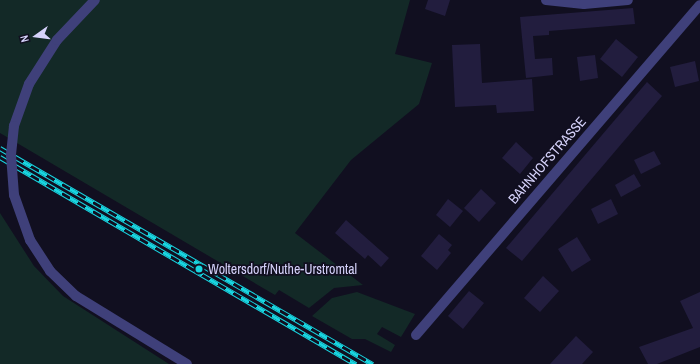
<!DOCTYPE html>
<html>
<head>
<meta charset="utf-8">
<style>
	body { margin:0 }
	#map { position:relative; width:700px; height:364px; overflow:hidden; background:#110f20; font-family:"Archivo Narrow",sans-serif }
	div>[style] { position:absolute }
	.green>* { inset:0; background:#132927 }
	.building>* { inset:0; background:#221d3e }
	.minor>* { height:10px; margin:-5px; padding:0 5px; transform-origin:5px; border-radius:5px; background:#3f407a }
	.rail>* { height:4.5px; margin-top:-2.25px; transform-origin:0; background:repeating-linear-gradient(90deg,#110f20 0 9px,#18d6e1 0 18px); box-sizing:border-box; border-block:1px solid #18d6e1 }
	.minor-bridge>* { height:10px; margin:-5px; padding:0 5px; transform-origin:5px; border-radius:5px; background:#3f407a }
	.dots>* { width:11px; height:11px; translate:-50% -50%; box-sizing:border-box; border:2px solid #110f20; border-radius:50% }
	span { translate:-50% -50%; white-space:nowrap; text-align:center; line-height:1.15; -webkit-text-stroke:3.5px #110f20; paint-order:stroke }
	.street-label { font-size:14px; color:#d5d2fa }
	.poi-label { font-size:14px; color:#d5d2fa }
	.left { translate:0 -50%; text-align:left }
	.north { position:absolute; left:16px; top:16px; width:40px; height:40px; -webkit-text-stroke:3px #110f20; paint-order:stroke; rotate:256deg; font-size:11px; font-weight:700; line-height:16px; text-align:center; color:#d5d2fa }
	.north::after { content:''; display:block; margin:auto; width:14px; height:18px; background:#d5d2fa; clip-path:polygon(50% 0,100% 100%,50% 72%,0 100%) }
</style>
</head>
<body>
<div id="map">
	<div class="green">
		<div style="clip-path:polygon(0 0,410px 0,395px 54px,432px 63px,419px 104px,351px 160px,295px 233px,363px 285px,334px 288px,309px 308px,279px 290px,275px 295px,0 133px)"></div>
		<div style="clip-path:polygon(0 213px,34px 266px,63px 296px,169px 364px,0 364px)"></div>
		<div style="clip-path:polygon(357px 292px,415px 314px,401px 337px,382px 327px,377px 334px,395px 345px,391px 352px,365px 339px,352px 339px,312px 316px,332px 298px)"></div>
	</div>
	<div class="building">
		<div style="clip-path:polygon(428px 0,450px 0,445px 16px,425px 9px)"></div>
		<div style="clip-path:polygon(633px 8px,635px 24px,549px 31px,549px 35px,533px 36px,535px 59px,552px 58px,553px 75px,526px 78px,520px 17px)"></div>
		<div style="clip-path:polygon(616px 39px,638px 57px,622px 77px,600px 59px)"></div>
		<div style="clip-path:polygon(480px 44px,482px 83px,532px 79px,534px 111px,497px 113px,496px 105px,455px 107px,452px 45px)"></div>
		<div style="clip-path:polygon(595px 55px,598px 78px,580px 81px,577px 57px)"></div>
		<div style="clip-path:polygon(695px 61px,699px 81px,675px 87px,670px 67px)"></div>
		<div style="clip-path:polygon(647px 82px,662px 96px,522px 261px,506px 248px)"></div>
		<div style="clip-path:polygon(516px 142px,533px 158px,520px 174px,502px 158px)"></div>
		<div style="clip-path:polygon(654px 151px,661px 164px,641px 174px,634px 160px)"></div>
		<div style="clip-path:polygon(634px 174px,641px 186px,621px 197px,615px 185px)"></div>
		<div style="clip-path:polygon(481px 189px,496px 203px,479px 222px,464px 208px)"></div>
		<div style="clip-path:polygon(448px 199px,463px 211px,450px 227px,436px 215px)"></div>
		<div style="clip-path:polygon(611px 199px,618px 214px,598px 224px,591px 209px)"></div>
		<div style="clip-path:polygon(346px 220px,389px 258px,381px 267px,368px 255px,365px 259px,335px 233px)"></div>
		<div style="clip-path:polygon(439px 234px,452px 245px,448px 250px,451px 253px,437px 270px,421px 256px)"></div>
		<div style="clip-path:polygon(577px 237px,591px 260px,572px 272px,558px 249px)"></div>
		<div style="clip-path:polygon(543px 276px,559px 291px,540px 312px,524px 298px)"></div>
		<div style="clip-path:polygon(469px 291px,484px 303px,463px 329px,448px 316px)"></div>
		<div style="clip-path:polygon(700px 292px,700px 347px,657px 364px,648px 364px,639px 347px,693px 328px,680px 301px)"></div>
		<div style="clip-path:polygon(576px 336px,593px 352px,582px 364px,550px 364px)"></div>
	</div>
	<div class="minor">
		<div style="left:546px;top:0;width:38px;rotate:6deg"></div>
		<div style="left:584px;top:4px;width:44px;rotate:-5.2deg"></div>
		<div style="left:29px;top:84px;width:52px;rotate:-57.5deg"></div>
		<div style="left:57px;top:40px;width:55px;rotate:-46.5deg"></div>
		<div style="left:30px;top:240px;width:37px;rotate:57deg"></div>
		<div style="left:50px;top:271px;width:36px;rotate:44deg"></div>
		<div style="left:76px;top:296px;width:130px;rotate:31.5deg"></div>
		<div style="left:416px;top:335px;width:435px;rotate:-49.3deg"></div>
	</div>
	<div class="rail">
		<div style="left:0;top:148px;width:431px;rotate:30.1deg"></div>
		<div style="left:0;top:157px;width:412px;rotate:30.2deg"></div>
	</div>
	<div class="minor-bridge">
		<div style="left:29px;top:84px;width:45px;rotate:109.7deg"></div>
		<div style="left:14px;top:126px;width:29px;rotate:96deg"></div>
		<div style="left:11px;top:155px;width:40px;rotate:85.7deg"></div>
		<div style="left:14px;top:195px;width:48px;rotate:70.4deg"></div>
	</div>
	<div class="dots">
		<div style="left:199px;top:269px;background:#18d6e1"></div>
	</div>
	<div class="street-label">
		<span style="left:547px;top:160px;rotate:-49deg">BAHNHOFSTRASSE</span>
	</div>
	<div class="poi-label">
		<span class="left" style="left:208px;top:269px">Woltersdorf/Nuthe-Urstromtal</span>
	</div>
	<div class="north">N</div>
</div>
</body>
</html>
